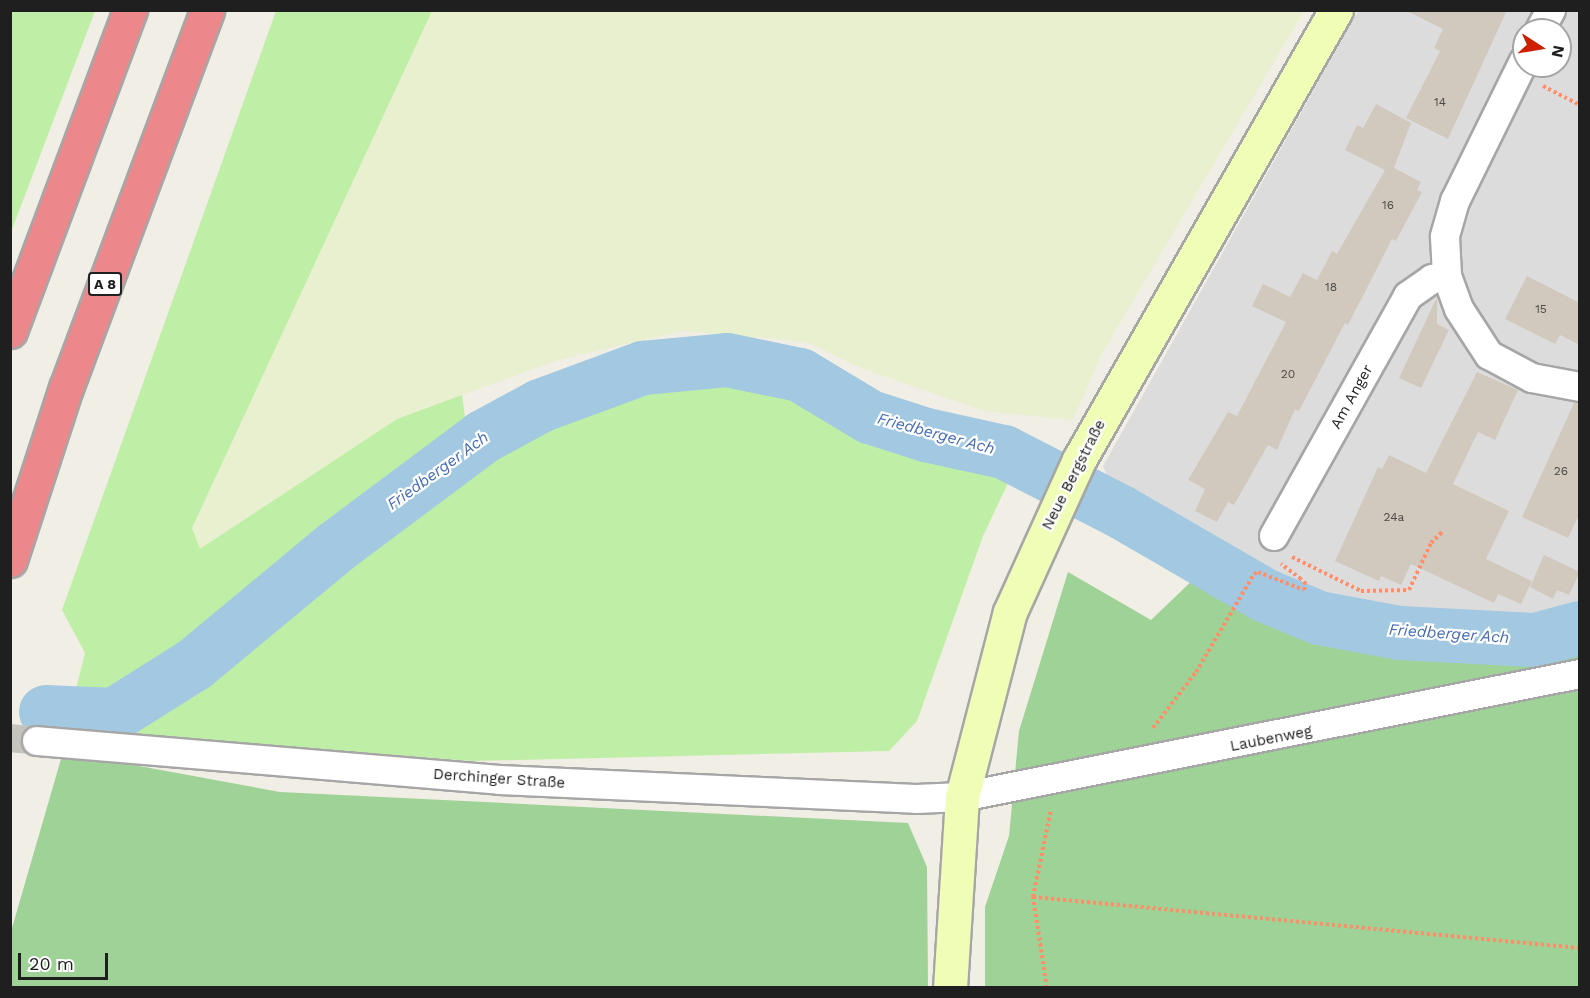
<!DOCTYPE html>
<html>
<head>
<meta charset="utf-8">
<style>
	body { margin:0 }
	#map { position:relative; width:1590px; height:998px; overflow:hidden; background:#f0eee5; font-family:"Work Sans",sans-serif }
	div>[style] { position:absolute }
	.residential>* { inset:0; background:#dddcdc }
	.farmland>* { inset:0; background:#e9f0cf }
	.grass>* { inset:0; background:#bfeea7 }
	.forest>* { inset:0; background:#9fd297 }
	.river>* { height:54px; margin:-27px; padding:0 27px; transform-origin:27px; border-radius:27px; background:#a2c9e1 }
	.building>* { inset:0; background:#d1c9bd }
	.street-tunnel>* { height:28px; margin-top:-14px; transform-origin:0; background:repeating-linear-gradient(90deg,#c6c5bd 0 28px,transparent 0 42px) }
	.path>* { height:4px; margin-top:-2px; transform-origin:0; background:repeating-linear-gradient(90deg,#ff8d67 0 3px,transparent 0 6px) }
	.roads { filter:drop-shadow(2px 0 #a6a6a6) drop-shadow(-2px 0 #a6a6a6) drop-shadow(0 2px #a6a6a6) drop-shadow(0 -2px #a6a6a6) }
	.street>* { height:28px; margin:-14px; padding:0 14px; transform-origin:14px; border-radius:14px; background:#fff }
	.secondary>* { height:33px; margin:-16.5px; padding:0 16.5px; transform-origin:16.5px; border-radius:16.5px; background:#effdb6 }
	.highway>* { height:33px; margin:-16.5px; padding:0 16.5px; transform-origin:16.5px; border-radius:16.5px; background:#ec888b }
	span { translate:-50% -50%; white-space:nowrap; text-align:center; line-height:1.15; -webkit-text-stroke:4.5px #fff; paint-order:stroke }
	.number-label { font-size:12px; color:#4c4a46 }
	.number-label span { -webkit-text-stroke-width:0 }
	.shield-label span { padding:2px 4px; background:#fff; border:2px solid; border-radius:4px; -webkit-text-stroke-width:0 }
	.shield-label { font-size:14px; color:#1f1f1f; font-weight:700 }
	.street-label { font-size:15px; color:#1f1f1f }
	.water-label { font-size:16px; color:#456cb5; font-style:italic }
	.frame { position:absolute; inset:0; border:12px solid #1f1f1f; pointer-events:none }
	.north { position:absolute; left:1512px; top:18px; width:60px; height:60px; box-sizing:border-box; background:#fff; border:2px solid #a5a5a5; border-radius:50%; rotate:102deg; font-size:16px; font-weight:700; line-height:24px; text-align:center; color:#1f1f1f }
	.north::after { content:''; display:block; margin:auto; width:21px; height:27px; background:#ce1f00; clip-path:polygon(50% 0,100% 100%,50% 72%,0 100%) }
	.scale { position:absolute; left:18px; top:953px; width:90px; height:27px; box-sizing:border-box; border:3px solid #1f1f1f; border-top:0; padding-left:8px; font-size:18px; line-height:21px; white-space:nowrap; color:#1f1f1f; -webkit-text-stroke:4px #fff; paint-order:stroke }
</style>
</head>
<body>
<div id="map">
	<div class="residential">
		<div style="clip-path:polygon(evenodd,1358px 11px,1579px 11px,1579px 613px,1535px 630px,1383px 625px,1114px 491px,1103px 466px,1358px 11px,1524px 30px,1560px 30px,1560px 66px,1524px 66px,1524px 30px)"></div>
	</div>
	<div class="farmland">
		<div style="clip-path:polygon(432px 11px,1304px 11px,1101px 355px,1073px 420px,984px 411px,864px 369px,807px 342px,682px 331px,558px 360px,397px 419px,200px 550px,192px 528px)"></div>
	</div>
	<div class="grass">
		<div style="clip-path:polygon(11px 10px,95px 11px,11px 232px,10px 11px)"></div>
		<div style="clip-path:polygon(276px 11px,432px 11px,192px 528px,200px 549px,397px 419px,462px 395px,471px 463px,555px 423px,649px 386px,727px 374px,793px 386px,858px 431px,879px 441px,1015px 468px,983px 536px,917px 721px,889px 751px,472px 761px,66px 730px,85px 653px,62px 610px)"></div>
	</div>
	<div class="forest">
		<div style="clip-path:polygon(1068px 572px,1151px 620px,1198px 575px,1272px 618px,1329px 637px,1406px 647px,1543px 653px,1579px 643px,1579px 987px,985px 987px,985px 907px,1009px 836px,1019px 731px)"></div>
		<div style="clip-path:polygon(63px 752px,280px 792px,908px 823px,927px 867px,928px 987px,11px 987px,10px 935px)"></div>
	</div>
	<div class="river">
		<div style="left:46px;top:712px;width:68px;rotate:2.5deg"></div>
		<div style="left:114px;top:715px;width:96px;rotate:-32.2deg"></div>
		<div style="left:195px;top:664px;width:183px;rotate:-39.7deg"></div>
		<div style="left:336px;top:547px;width:184px;rotate:-36.8deg"></div>
		<div style="left:483px;top:437px;width:65px;rotate:-28.5deg"></div>
		<div style="left:540px;top:406px;width:110px;rotate:-20.3deg"></div>
		<div style="left:643px;top:368px;width:84px;rotate:-5.4deg"></div>
		<div style="left:727px;top:360px;width:75px;rotate:11.6deg"></div>
		<div style="left:800px;top:375px;width:82px;rotate:31deg"></div>
		<div style="left:870px;top:417px;width:59px;rotate:17.8deg"></div>
		<div style="left:926px;top:435px;width:80px;rotate:12.3deg"></div>
		<div style="left:1004px;top:452px;width:131px;rotate:27.1deg"></div>
		<div style="left:1121px;top:512px;width:165px;rotate:30.1deg"></div>
		<div style="left:1264px;top:595px;width:60px;rotate:22.7deg"></div>
		<div style="left:1319px;top:618px;width:82px;rotate:10.5deg"></div>
		<div style="left:1400px;top:633px;width:135px;rotate:3deg"></div>
		<div style="left:1535px;top:640px;width:47px;rotate:-14.9deg"></div>
	</div>
	<div class="building">
		<div style="clip-path:polygon(1405px 10px,1507px 10px,1448px 139px,1406px 118px,1440px 51px,1434px 48px,1443px 29px)"></div>
		<div style="clip-path:polygon(1376px 104px,1411px 123px,1394px 168px,1421px 182px,1417px 190px,1422px 192px,1396px 241px,1392px 239px,1348px 325px,1345px 323px,1299px 411px,1295px 409px,1277px 450px,1268px 445px,1234px 505px,1228px 502px,1217px 522px,1195px 511px,1205px 489px,1188px 480px,1228px 412px,1237px 416px,1286px 322px,1252px 306px,1263px 284px,1290px 297px,1303px 273px,1317px 280px,1332px 251px,1337px 254px,1385px 170px,1345px 150px,1357px 125px,1363px 128px)"></div>
		<div style="clip-path:polygon(1527px 276px,1580px 303px,1580px 345px,1560px 335px,1555px 344px,1505px 319px)"></div>
		<div style="clip-path:polygon(1437px 297px,1437px 324px,1449px 330px,1421px 388px,1399px 378px)"></div>
		<div style="clip-path:polygon(1477px 372px,1518px 390px,1495px 440px,1478px 432px,1453px 484px,1509px 511px,1486px 559px,1532px 581px,1521px 604px,1498px 594px,1494px 603px,1411px 564px,1401px 585px,1381px 576px,1379px 581px,1335px 561px,1378px 467px,1382px 469px,1389px 455px,1426px 473px)"></div>
		<div style="clip-path:polygon(1574px 403px,1580px 403px,1580px 513px,1568px 538px,1522px 517px)"></div>
		<div style="clip-path:polygon(1544px 555px,1580px 572px,1569px 595px,1557px 590px,1553px 599px,1530px 587px)"></div>
	</div>
	<div class="street-tunnel">
		<div style="left:10px;top:738px;width:27px;rotate:6deg"></div>
	</div>
	<div class="path">
		<div style="left:1543px;top:86px;width:42px;rotate:27.2deg"></div>
		<div style="left:1292px;top:557px;width:77px;rotate:26.2deg"></div>
		<div style="left:1361px;top:591px;width:48px;rotate:-1.2deg"></div>
		<div style="left:1409px;top:590px;width:52px;rotate:-64.9deg"></div>
		<div style="left:1431px;top:543px;width:17px;rotate:-45deg"></div>
		<div style="left:1153px;top:728px;width:71px;rotate:-52.5deg"></div>
		<div style="left:1196px;top:672px;width:114px;rotate:-59.4deg"></div>
		<div style="left:1254px;top:574px;width:4px;rotate:-27deg"></div>
		<div style="left:1258px;top:572px;width:49px;rotate:21.4deg"></div>
		<div style="left:1304px;top:590px;width:6px;rotate:-72deg"></div>
		<div style="left:1306px;top:584px;width:7px;rotate:-135deg"></div>
		<div style="left:1301px;top:579px;width:25px;rotate:-143deg"></div>
		<div style="left:1033px;top:897px;width:549px;rotate:5.33deg"></div>
		<div style="left:1047px;top:988px;width:92px;rotate:-98.7deg"></div>
		<div style="left:1033px;top:897px;width:90px;rotate:-78.4deg"></div>
	</div>
	<div class="roads">
		<div class="street">
			<div style="left:1540px;top:30px;width:23px;rotate:-61deg"></div>
			<div style="left:1524px;top:61px;width:156px;rotate:116.2deg"></div>
			<div style="left:1455px;top:201px;width:37px;rotate:106deg"></div>
			<div style="left:1445px;top:237px;width:39px;rotate:87deg"></div>
			<div style="left:1447px;top:276px;width:35px;rotate:70deg"></div>
			<div style="left:1459px;top:309px;width:55px;rotate:56.9deg"></div>
			<div style="left:1489px;top:355px;width:49px;rotate:28.1deg"></div>
			<div style="left:1532px;top:378px;width:49px;rotate:10.6deg"></div>
			<div style="left:1274px;top:536px;width:275px;rotate:-60.8deg"></div>
			<div style="left:1408px;top:296px;width:29px;rotate:-35deg"></div>
			<div style="left:1432px;top:279px;width:15px;rotate:-11deg"></div>
			<div style="left:37px;top:741px;width:465px;rotate:4.8deg"></div>
			<div style="left:500px;top:780px;width:416px;rotate:2.6deg"></div>
			<div style="left:916px;top:799px;width:46px;rotate:-2.5deg"></div>
			<div style="left:962px;top:797px;width:630px;rotate:-11.26deg"></div>
		</div>
		<div class="secondary">
			<div style="left:950px;top:988px;width:191px;rotate:-86.4deg"></div>
			<div style="left:962px;top:797px;width:191px;rotate:-75.5deg"></div>
			<div style="left:1010px;top:612px;width:167px;rotate:-65.6deg"></div>
			<div style="left:1079px;top:460px;width:518px;rotate:-60.27deg"></div>
		</div>
		<div class="highway">
			<div style="left:10px;top:331px;width:343px;rotate:-69.5deg"></div>
			<div style="left:10px;top:560px;width:181px;rotate:-72deg"></div>
			<div style="left:66px;top:388px;width:403px;rotate:-69.5deg"></div>
		</div>
	</div>
	<div class="number-label">
		<span style="left:1440px;top:103px">14</span>
		<span style="left:1388px;top:206px">16</span>
		<span style="left:1331px;top:288px">18</span>
		<span style="left:1541px;top:310px">15</span>
		<span style="left:1288px;top:375px">20</span>
		<span style="left:1561px;top:472px">26</span>
		<span style="left:1394px;top:518px">24a</span>
	</div>
	<div class="shield-label">
		<span style="left:105px;top:284px">A 8</span>
	</div>
	<div class="street-label">
		<span style="left:1352px;top:397px;rotate:-61deg">Am Anger</span>
		<span style="left:1074px;top:475px;rotate:-63deg">Neue Bergstraße</span>
		<span style="left:1271px;top:739px;rotate:-11deg">Laubenweg</span>
		<span style="left:499px;top:779px;rotate:4deg">Derchinger Straße</span>
	</div>
	<div class="water-label">
		<span style="left:936px;top:434px;rotate:15deg">Friedberger Ach</span>
		<span style="left:438px;top:471px;rotate:-36deg">Friedberger Ach</span>
		<span style="left:1449px;top:634px;rotate:4deg">Friedberger Ach</span>
	</div>
	<div class="frame"></div>
	<div class="north">N</div>
	<div class="scale">20 m</div>
</div>
</body>
</html>
